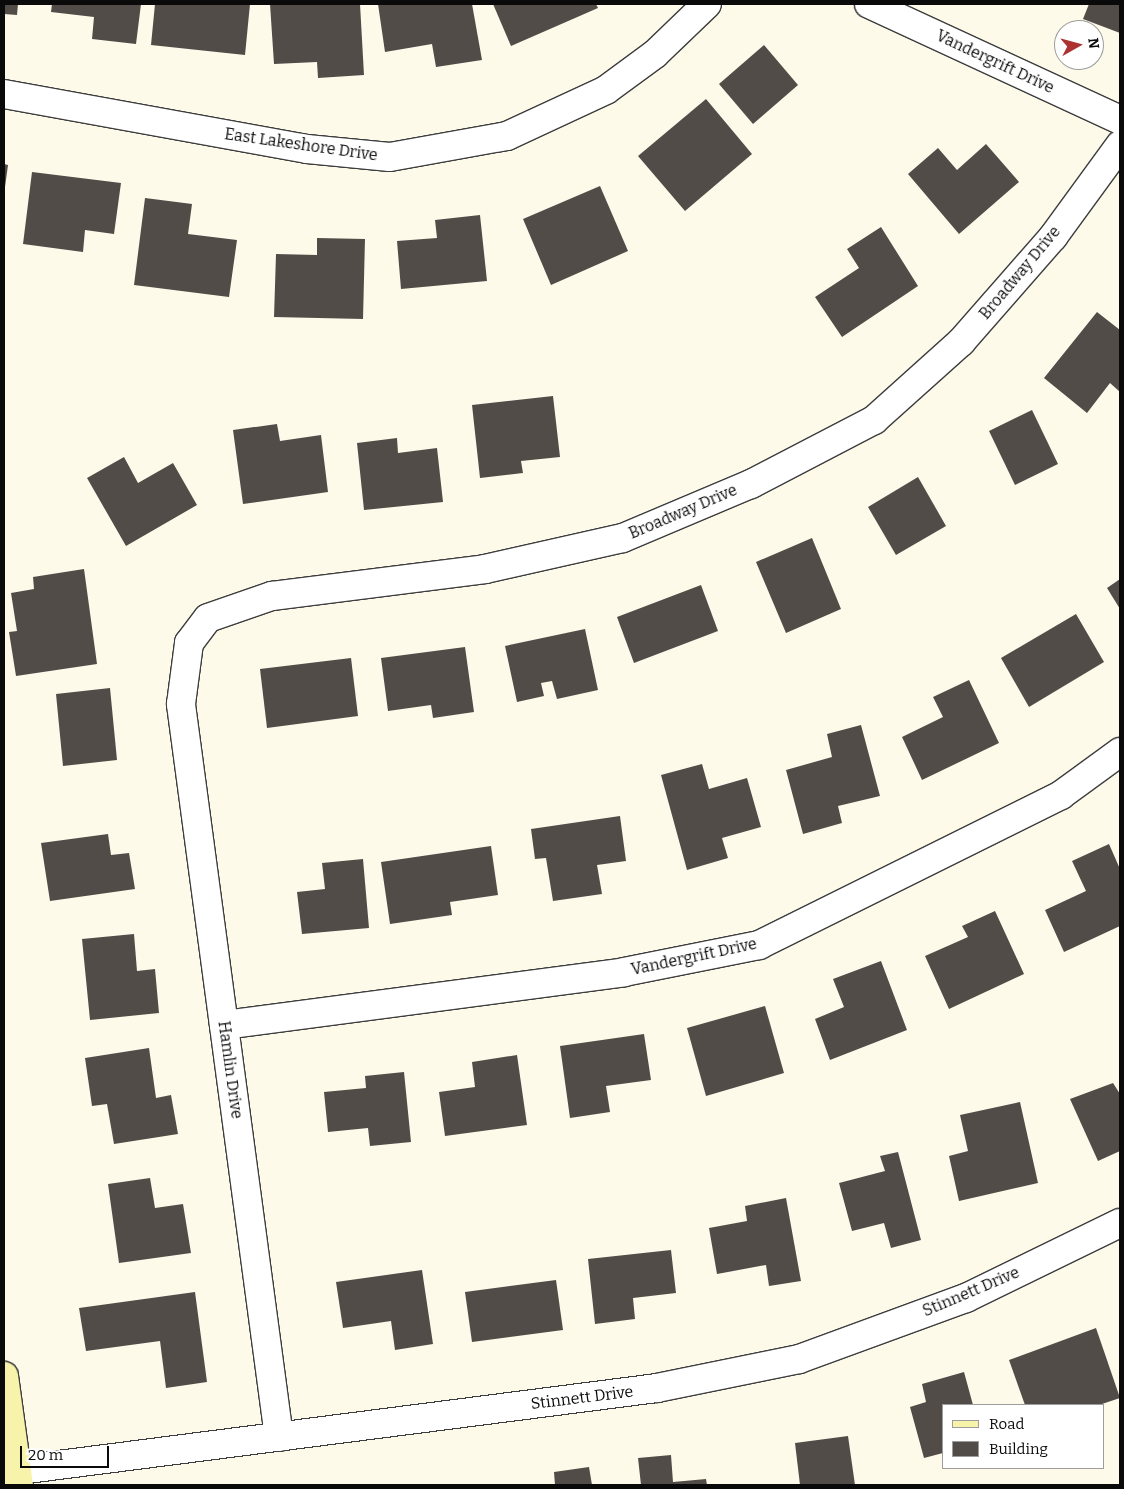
<!DOCTYPE html>
<html>
<head>
<meta charset="utf-8">
<style>
	body { margin:0 }
	#map { position:relative; width:1124px; height:1489px; overflow:hidden; background:#fdfaea; font-family:Bitter,serif }
	div>[style] { position:absolute }
	.building>* { inset:0; background:#524c48 }
	.roads { filter:drop-shadow(1px 0 #3d3d3d) drop-shadow(-1px 0 #3d3d3d) drop-shadow(0 1px #3d3d3d) drop-shadow(0 -1px #3d3d3d) }
	.street>* { height:28px; margin:-14px; padding:0 14px; transform-origin:14px; border-radius:14px; background:#fff }
	.secondary>* { height:28px; margin:-14px; padding:0 14px; transform-origin:14px; border-radius:14px; background:#f8f3aa }
	span { translate:-50% -50%; white-space:nowrap; text-align:center; line-height:1.15; -webkit-text-stroke:5px #fff; paint-order:stroke }
	.street-label { font-size:16px; color:#0a0a0a }
	.frame { position:absolute; inset:0; border:5px solid #0a0a0a; pointer-events:none }
	.legend { position:absolute; left:942px; top:1404px; width:162px; height:65px; box-sizing:border-box; background:#fff; border:1px solid #9d9d9d; margin:0; padding:6px 9px; list-style:none; font-size:15px; color:#0a0a0a }
	.legend li { display:flex; align-items:center; gap:10px; height:25px }
	.legend b { width:25px; border:1px solid #9d9d9d }
	.north { position:absolute; left:1054px; top:20px; width:50px; height:50px; box-sizing:border-box; background:#fff; border:1px solid #9d9d9d; border-radius:50%; rotate:83deg; font-size:14px; font-weight:700; line-height:20px; text-align:center; color:#0a0a0a }
	.north::after { content:''; display:block; margin:auto; width:18px; height:22px; background:#ad3130; clip-path:polygon(50% 0,100% 100%,50% 72%,0 100%) }
	.scale { position:absolute; left:20px; top:1446px; width:89px; height:22px; box-sizing:border-box; border:2px solid #0a0a0a; border-top:0; padding-left:6px; font-size:15px; line-height:18px; white-space:nowrap; color:#0a0a0a; -webkit-text-stroke:4px #fff; paint-order:stroke }
</style>
</head>
<body>
<div id="map">
	<div class="building">
		<div style="clip-path:polygon(4px 4px,18px 4px,17px 15px,4px 14px)"></div>
		<div style="clip-path:polygon(52px 4px,141px 4px,136px 44px,92px 39px,94px 17px,51px 12px)"></div>
		<div style="clip-path:polygon(155px 4px,250px 4px,245px 55px,151px 45px)"></div>
		<div style="clip-path:polygon(270px 4px,360px 4px,364px 75px,318px 78px,317px 62px,274px 64px)"></div>
		<div style="clip-path:polygon(378px 4px,472px 4px,482px 60px,436px 67px,432px 44px,385px 52px)"></div>
		<div style="clip-path:polygon(493px 4px,596px 4px,598px 8px,511px 46px)"></div>
		<div style="clip-path:polygon(1089px 4px,1120px 4px,1120px 33px,1083px 19px)"></div>
		<div style="clip-path:polygon(764px 45px,798px 85px,753px 124px,719px 84px)"></div>
		<div style="clip-path:polygon(706px 99px,752px 154px,685px 211px,638px 156px)"></div>
		<div style="clip-path:polygon(986px 144px,1019px 182px,959px 234px,908px 174px,938px 148px,957px 170px)"></div>
		<div style="clip-path:polygon(4px 164px,8px 165px,5px 187px,4px 187px)"></div>
		<div style="clip-path:polygon(32px 172px,121px 183px,114px 234px,85px 230px,83px 252px,23px 244px)"></div>
		<div style="clip-path:polygon(600px 186px,628px 251px,551px 285px,523px 219px)"></div>
		<div style="clip-path:polygon(145px 198px,192px 204px,188px 234px,237px 240px,229px 297px,134px 285px)"></div>
		<div style="clip-path:polygon(480px 215px,487px 281px,401px 289px,397px 241px,437px 238px,435px 220px)"></div>
		<div style="clip-path:polygon(881px 227px,918px 286px,842px 337px,815px 297px,859px 268px,847px 249px)"></div>
		<div style="clip-path:polygon(317px 238px,365px 239px,363px 319px,274px 317px,276px 254px,317px 255px)"></div>
		<div style="clip-path:polygon(1097px 312px,1120px 330px,1120px 392px,1110px 383px,1087px 413px,1044px 378px)"></div>
		<div style="clip-path:polygon(553px 396px,560px 457px,521px 461px,523px 473px,480px 478px,472px 405px)"></div>
		<div style="clip-path:polygon(1032px 410px,1058px 464px,1015px 485px,989px 431px)"></div>
		<div style="clip-path:polygon(277px 424px,280px 441px,321px 435px,328px 492px,243px 504px,233px 430px)"></div>
		<div style="clip-path:polygon(397px 438px,398px 453px,437px 448px,443px 502px,364px 510px,357px 443px)"></div>
		<div style="clip-path:polygon(124px 457px,138px 483px,173px 463px,197px 505px,126px 546px,87px 478px)"></div>
		<div style="clip-path:polygon(918px 477px,946px 526px,896px 555px,868px 507px)"></div>
		<div style="clip-path:polygon(812px 538px,841px 609px,786px 633px,756px 562px)"></div>
		<div style="clip-path:polygon(84px 569px,97px 664px,16px 676px,9px 632px,17px 631px,11px 593px,34px 589px,33px 577px)"></div>
		<div style="clip-path:polygon(1120px 579px,1120px 609px,1107px 588px)"></div>
		<div style="clip-path:polygon(701px 585px,718px 631px,634px 663px,617px 617px)"></div>
		<div style="clip-path:polygon(1076px 614px,1104px 662px,1029px 707px,1001px 658px)"></div>
		<div style="clip-path:polygon(585px 629px,598px 690px,557px 699px,552px 681px,541px 683px,544px 696px,517px 702px,505px 646px)"></div>
		<div style="clip-path:polygon(465px 647px,474px 712px,433px 718px,431px 705px,388px 711px,381px 658px)"></div>
		<div style="clip-path:polygon(351px 658px,358px 716px,267px 728px,260px 669px)"></div>
		<div style="clip-path:polygon(969px 680px,999px 743px,922px 780px,902px 737px,943px 717px,933px 697px)"></div>
		<div style="clip-path:polygon(110px 688px,117px 760px,63px 766px,56px 694px)"></div>
		<div style="clip-path:polygon(861px 725px,880px 796px,838px 806px,842px 823px,803px 834px,786px 770px,832px 757px,827px 734px)"></div>
		<div style="clip-path:polygon(702px 764px,709px 789px,747px 778px,761px 827px,722px 838px,728px 858px,687px 870px,661px 775px)"></div>
		<div style="clip-path:polygon(620px 816px,626px 861px,597px 865px,602px 894px,553px 901px,546px 858px,535px 859px,531px 829px)"></div>
		<div style="clip-path:polygon(108px 834px,111px 855px,129px 853px,135px 889px,50px 901px,41px 843px)"></div>
		<div style="clip-path:polygon(1109px 844px,1120px 869px,1120px 926px,1064px 952px,1045px 910px,1086px 891px,1072px 861px)"></div>
		<div style="clip-path:polygon(491px 846px,498px 895px,450px 902px,452px 915px,390px 924px,381px 862px)"></div>
		<div style="clip-path:polygon(363px 859px,369px 928px,302px 934px,297px 892px,325px 889px,322px 863px)"></div>
		<div style="clip-path:polygon(995px 911px,1024px 974px,949px 1009px,925px 956px,968px 937px,962px 926px)"></div>
		<div style="clip-path:polygon(134px 934px,137px 971px,155px 969px,159px 1013px,90px 1020px,82px 939px)"></div>
		<div style="clip-path:polygon(881px 961px,907px 1030px,830px 1060px,815px 1019px,844px 1007px,833px 979px)"></div>
		<div style="clip-path:polygon(765px 1006px,784px 1073px,706px 1096px,687px 1028px)"></div>
		<div style="clip-path:polygon(644px 1034px,651px 1080px,606px 1086px,610px 1112px,570px 1118px,560px 1046px)"></div>
		<div style="clip-path:polygon(149px 1048px,156px 1098px,171px 1095px,178px 1134px,114px 1144px,107px 1104px,92px 1106px,85px 1058px)"></div>
		<div style="clip-path:polygon(517px 1055px,527px 1125px,445px 1136px,439px 1092px,475px 1087px,472px 1062px)"></div>
		<div style="clip-path:polygon(404px 1072px,411px 1142px,370px 1146px,368px 1128px,328px 1132px,324px 1092px,366px 1088px,365px 1076px)"></div>
		<div style="clip-path:polygon(1113px 1083px,1120px 1094px,1120px 1151px,1098px 1161px,1070px 1099px)"></div>
		<div style="clip-path:polygon(1020px 1102px,1038px 1183px,959px 1201px,949px 1156px,968px 1151px,960px 1115px)"></div>
		<div style="clip-path:polygon(898px 1152px,921px 1240px,891px 1248px,884px 1223px,852px 1231px,839px 1183px,885px 1171px,880px 1156px)"></div>
		<div style="clip-path:polygon(150px 1178px,155px 1208px,183px 1204px,191px 1253px,119px 1263px,108px 1184px)"></div>
		<div style="clip-path:polygon(786px 1198px,801px 1281px,769px 1286px,766px 1265px,717px 1274px,709px 1228px,747px 1221px,745px 1206px)"></div>
		<div style="clip-path:polygon(671px 1250px,676px 1293px,633px 1298px,635px 1319px,595px 1324px,588px 1259px)"></div>
		<div style="clip-path:polygon(422px 1270px,433px 1344px,395px 1350px,391px 1321px,343px 1328px,336px 1282px)"></div>
		<div style="clip-path:polygon(556px 1280px,563px 1330px,472px 1342px,465px 1292px)"></div>
		<div style="clip-path:polygon(195px 1292px,207px 1382px,166px 1388px,160px 1341px,86px 1351px,79px 1308px)"></div>
		<div style="clip-path:polygon(1096px 1328px,1120px 1398px,1099px 1405px,1025px 1405px,1009px 1360px)"></div>
		<div style="clip-path:polygon(964px 1372px,973px 1405px,943px 1405px,943px 1453px,924px 1458px,910px 1407px,926px 1402px,922px 1384px)"></div>
		<div style="clip-path:polygon(848px 1436px,855px 1485px,800px 1485px,795px 1443px)"></div>
		<div style="clip-path:polygon(671px 1455px,673px 1482px,706px 1479px,707px 1485px,641px 1485px,638px 1458px)"></div>
		<div style="clip-path:polygon(589px 1467px,592px 1485px,555px 1485px,554px 1472px)"></div>
	</div>
	<div class="roads">
		<div class="street">
			<div style="left:869px;top:4px;width:277px;rotate:24.8deg"></div>
			<div style="left:4px;top:94px;width:308px;rotate:10.3deg"></div>
			<div style="left:307px;top:149px;width:83px;rotate:5.5deg"></div>
			<div style="left:390px;top:157px;width:119px;rotate:-10.2deg"></div>
			<div style="left:507px;top:136px;width:109px;rotate:-24.9deg"></div>
			<div style="left:606px;top:90px;width:61px;rotate:-36.3deg"></div>
			<div style="left:655px;top:54px;width:72px;rotate:-43.9deg"></div>
			<div style="left:224px;top:1025px;width:403px;rotate:-7.5deg"></div>
			<div style="left:624px;top:972px;width:138px;rotate:-11.3deg"></div>
			<div style="left:759px;top:945px;width:337px;rotate:-26.4deg"></div>
			<div style="left:1061px;top:795px;width:73px;rotate:-36.1deg"></div>
			<div style="left:279px;top:1437px;width:740px;rotate:-97.62deg"></div>
			<div style="left:181px;top:704px;width:62px;rotate:-82.5deg"></div>
			<div style="left:189px;top:643px;width:31px;rotate:-53deg"></div>
			<div style="left:208px;top:618px;width:68px;rotate:-19deg"></div>
			<div style="left:272px;top:596px;width:215px;rotate:-7.2deg"></div>
			<div style="left:485px;top:569px;width:141px;rotate:-12.7deg"></div>
			<div style="left:623px;top:538px;width:139px;rotate:-22.9deg"></div>
			<div style="left:751px;top:484px;width:139px;rotate:-27.5deg"></div>
			<div style="left:874px;top:420px;width:117px;rotate:-41.9deg"></div>
			<div style="left:961px;top:342px;width:140px;rotate:-48.8deg"></div>
			<div style="left:1053px;top:237px;width:114px;rotate:-53.9deg"></div>
			<div style="left:4px;top:1472px;width:658px;rotate:-7.33deg"></div>
			<div style="left:657px;top:1388px;width:145px;rotate:-11.5deg"></div>
			<div style="left:799px;top:1359px;width:178px;rotate:-20.1deg"></div>
			<div style="left:966px;top:1298px;width:171px;rotate:-26deg"></div>
		</div>
		<div class="secondary">
			<div style="left:4px;top:1376px;width:110px;rotate:82.2deg"></div>
		</div>
	</div>
	<div class="street-label">
		<span style="left:995px;top:62px;rotate:25deg">Vandergrift Drive</span>
		<span style="left:301px;top:145px;rotate:8deg">East Lakeshore Drive</span>
		<span style="left:1020px;top:273px;rotate:-50deg">Broadway Drive</span>
		<span style="left:683px;top:512px;rotate:-23deg">Broadway Drive</span>
		<span style="left:694px;top:957px;rotate:-12deg">Vandergrift Drive</span>
		<span style="left:230px;top:1070px;rotate:82deg">Hamlin Drive</span>
		<span style="left:971px;top:1292px;rotate:-23deg">Stinnett Drive</span>
		<span style="left:582px;top:1398px;rotate:-7deg">Stinnett Drive</span>
	</div>
	<div class="frame"></div>
	<ul class="legend">
	<li><b style="height:6px;background:#f8f3aa"></b>Road</li>
	<li><b style="height:14px;background:#524c48"></b>Building</li>
	</ul>
	<div class="north">N</div>
	<div class="scale">20 m</div>
</div>
</body>
</html>
